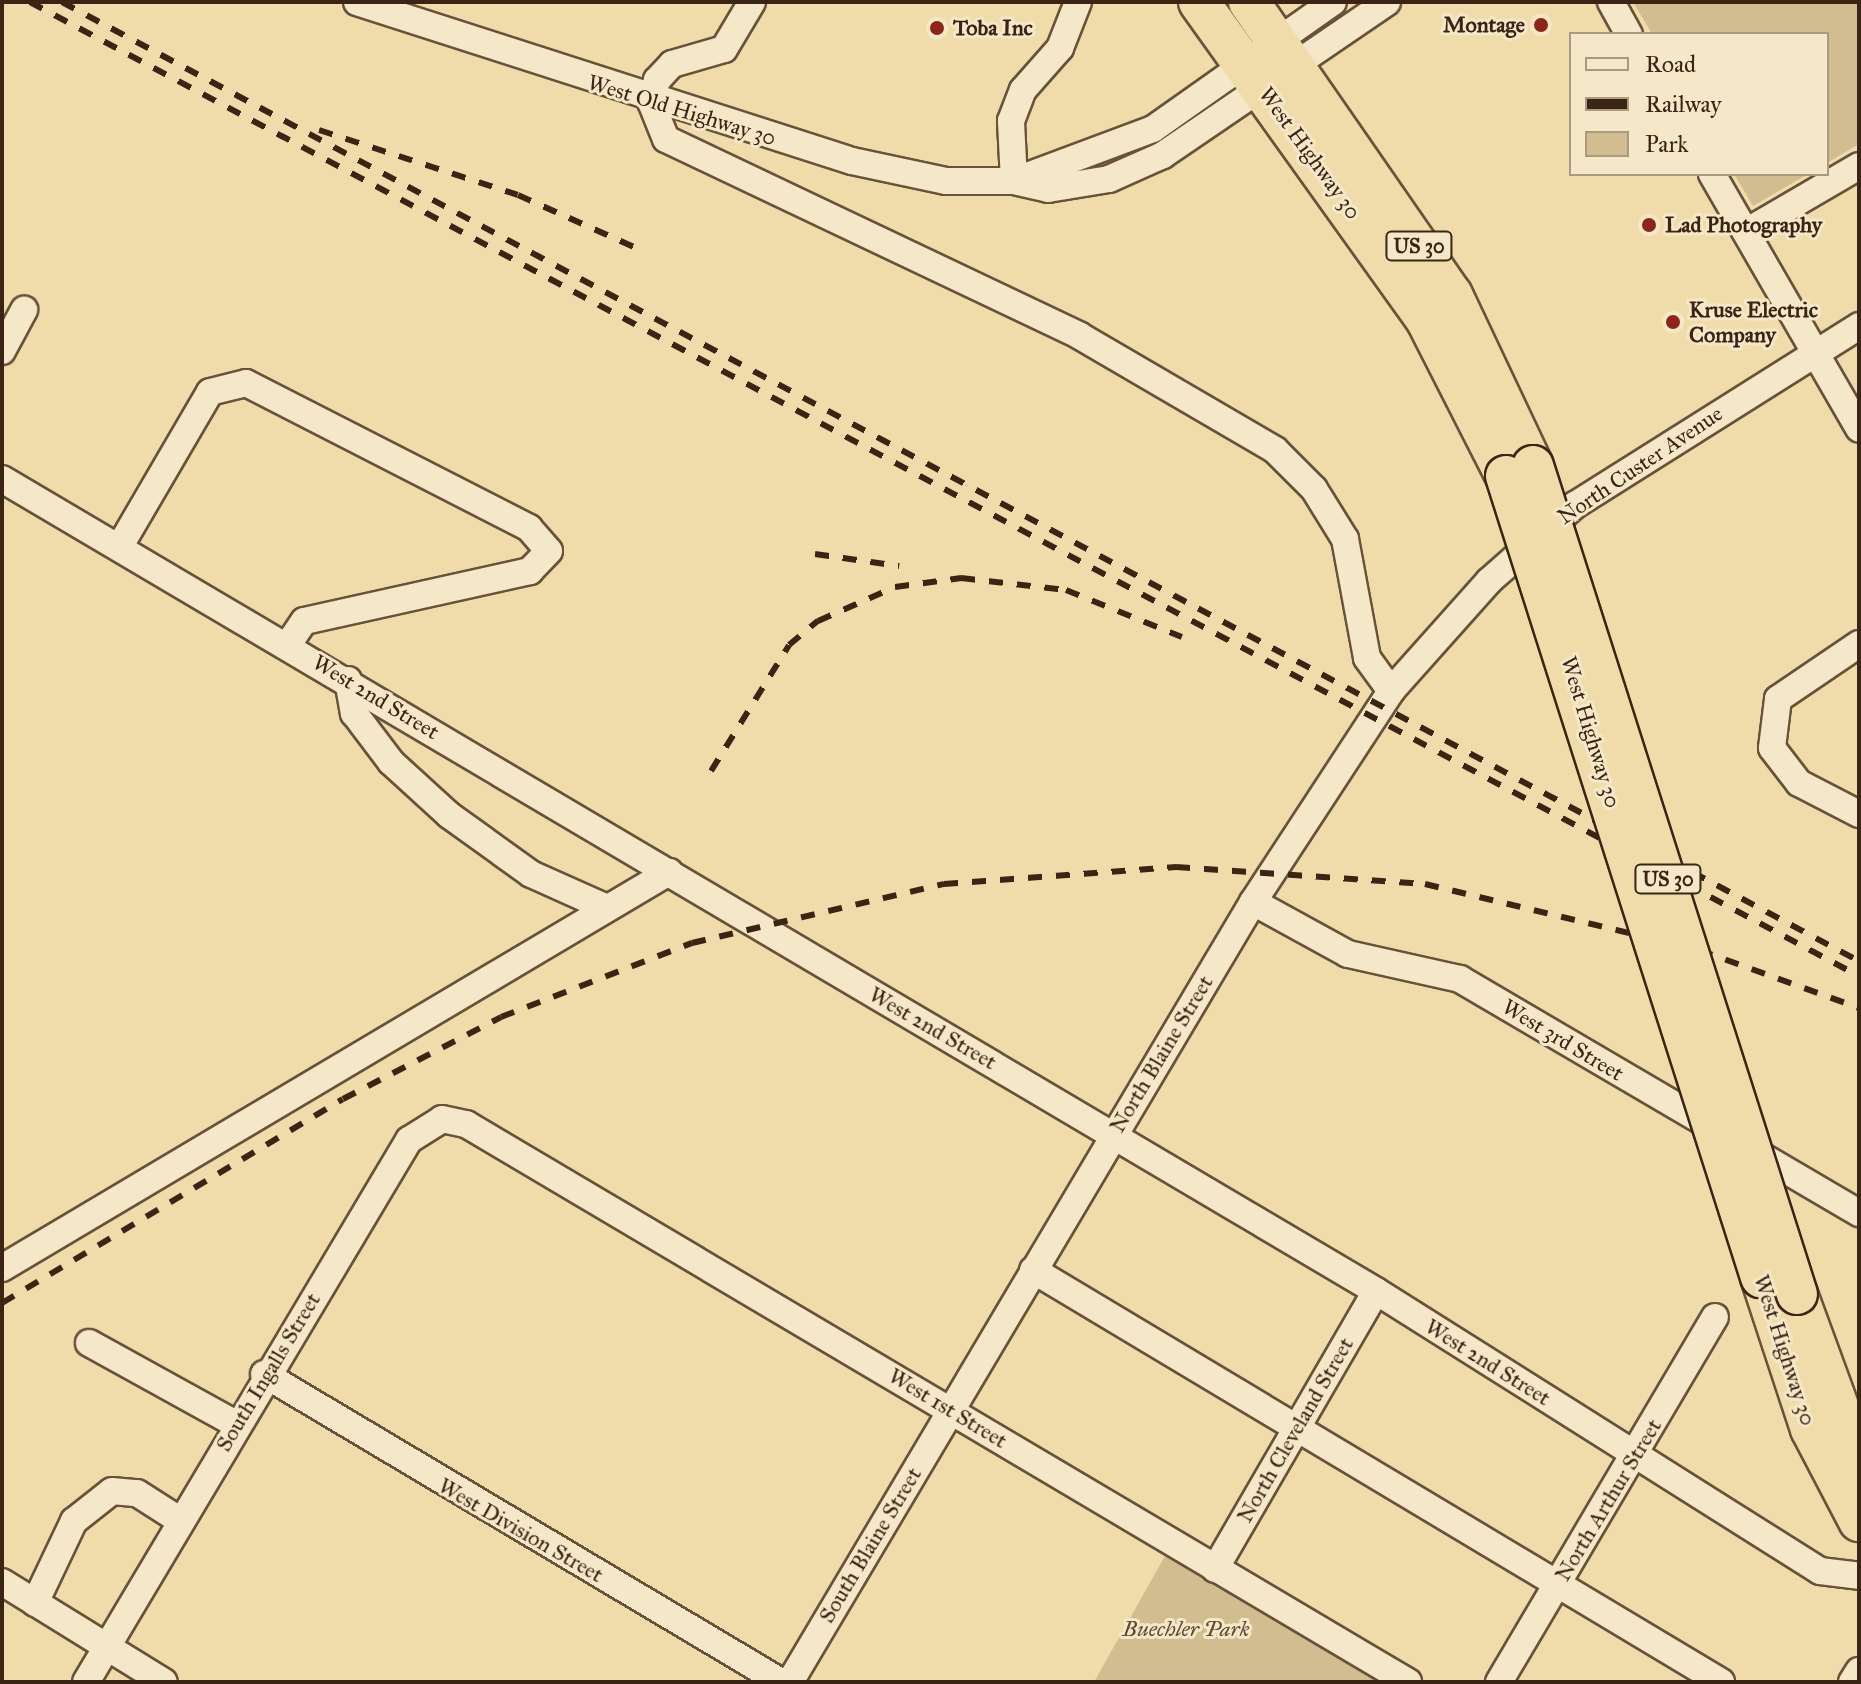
<!DOCTYPE html>
<html>
<head>
<meta charset="utf-8">
<style>
	body { margin:0 }
	#map { position:relative; width:1861px; height:1684px; overflow:hidden; background:#f0dcaa; font-family:"IM FELL Great Primer",serif }
	div>[style] { position:absolute }
	.green>* { inset:0; background:#d1bd90 }
	.roads { filter:drop-shadow(2px 0 #68523a) drop-shadow(-2px 0 #68523a) drop-shadow(0 2px #68523a) drop-shadow(0 -2px #68523a) }
	.minor>* { height:26px; margin:-13px; padding:0 13px; transform-origin:13px; border-radius:13px; background:#f5e8c8 }
	.highway>* { height:40px; margin:-20px; padding:0 20px; transform-origin:20px; border-radius:20px; background:#f0dcaa }
	.rail>* { height:6px; margin-top:-3px; transform-origin:0; background:repeating-linear-gradient(90deg,#3b2414 0 14px,transparent 0 28px) }
	.bridges { filter:drop-shadow(2px 0 #3b2414) drop-shadow(-2px 0 #3b2414) drop-shadow(0 2px #3b2414) drop-shadow(0 -2px #3b2414) }
	.highway-bridge>* { height:40px; margin:-20px; padding:0 20px; transform-origin:20px; border-radius:20px; background:#f0dcaa }
	.dots>* { width:22px; height:22px; translate:-50% -50%; box-sizing:border-box; border:4px solid #f5e8c8; border-radius:50% }
	span { translate:-50% -50%; white-space:nowrap; text-align:center; line-height:1.15; -webkit-text-stroke:6px #f5e8c8; paint-order:stroke }
	.shield-label span { padding:2px 6px; background:#f5e8c8; border:2px solid; border-radius:6px; -webkit-text-stroke-width:0 }
	.shield-label { font-size:20px; color:#3b2414; font-weight:700 }
	.poi-label { font-size:22px; color:#3b2414; font-weight:700 }
	.right { translate:-100% -50%; text-align:right }
	.left { translate:0 -50%; text-align:left }
	.street-label { font-size:22px; color:#3b2414 }
	.park-label { font-size:22px; color:#604a33; font-style:italic }
	.frame { position:absolute; inset:0; border:4px solid #3b2414; pointer-events:none }
	.legend { position:absolute; left:1569px; top:32px; width:260px; height:144px; box-sizing:border-box; background:#f5e8c8; border:2px solid #ab9a80; margin:0; padding:10px 14px; list-style:none; font-size:24px; color:#3b2414 }
	.legend li { display:flex; align-items:center; gap:16px; height:40px }
	.legend b { width:40px; border:2px solid #ab9a80 }
</style>
</head>
<body>
<div id="map">
	<div class="green">
		<div style="clip-path:polygon(1633px 2px,1859px 2px,1859px 144px,1827px 163px,1827px 34px,1652px 34px)"></div>
		<div style="clip-path:polygon(1734px 174px,1808px 174px,1753px 206px)"></div>
		<div style="clip-path:polygon(1165px 1556px,1384px 1682px,1094px 1682px)"></div>
	</div>
	<div class="roads">
		<div class="minor">
			<div style="left:357px;top:2px;width:520px;rotate:17.81deg"></div>
			<div style="left:852px;top:161px;width:96px;rotate:12deg"></div>
			<div style="left:946px;top:181px;width:68px"></div>
			<div style="left:1014px;top:181px;width:35px;rotate:13deg"></div>
			<div style="left:1048px;top:189px;width:62px;rotate:-9.3deg"></div>
			<div style="left:1109px;top:179px;width:59px;rotate:-24deg"></div>
			<div style="left:1163px;top:155px;width:271px;rotate:-34.3deg"></div>
			<div style="left:752px;top:2px;width:55px;rotate:120.8deg"></div>
			<div style="left:724px;top:49px;width:54px;rotate:163.9deg"></div>
			<div style="left:672px;top:64px;width:22px;rotate:133deg"></div>
			<div style="left:657px;top:80px;width:23px;rotate:105deg"></div>
			<div style="left:651px;top:102px;width:40px;rotate:68deg"></div>
			<div style="left:666px;top:139px;width:458px;rotate:25.4deg"></div>
			<div style="left:1080px;top:336px;width:226px;rotate:30.3deg"></div>
			<div style="left:1275px;top:450px;width:55px;rotate:45deg"></div>
			<div style="left:1314px;top:489px;width:59px;rotate:58.2deg"></div>
			<div style="left:1345px;top:539px;width:121px;rotate:79.5deg"></div>
			<div style="left:1367px;top:658px;width:41px;rotate:54deg"></div>
			<div style="left:1611px;top:2px;width:37px;rotate:61deg"></div>
			<div style="left:1712px;top:174px;width:294px;rotate:60deg"></div>
			<div style="left:1014px;top:181px;width:148px;rotate:-20.5deg"></div>
			<div style="left:1153px;top:129px;width:220px;rotate:-35.2deg"></div>
			<div style="left:1014px;top:181px;width:60px;rotate:-92.9deg"></div>
			<div style="left:1011px;top:121px;width:33px;rotate:-69deg"></div>
			<div style="left:1023px;top:90px;width:56px;rotate:-48.6deg"></div>
			<div style="left:1060px;top:48px;width:49px;rotate:-68.6deg"></div>
			<div style="left:1746px;top:232px;width:131px;rotate:-30.3deg"></div>
			<div style="left:2px;top:351px;width:47px;rotate:-61.8deg"></div>
			<div style="left:2px;top:479px;width:1596px;rotate:30.58deg"></div>
			<div style="left:1376px;top:1291px;width:525px;rotate:32.24deg"></div>
			<div style="left:1820px;top:1571px;width:39px;rotate:7deg"></div>
			<div style="left:120px;top:546px;width:178px;rotate:-59.7deg"></div>
			<div style="left:210px;top:392px;width:37px;rotate:-14deg"></div>
			<div style="left:246px;top:383px;width:318px;rotate:27.1deg"></div>
			<div style="left:529px;top:528px;width:30px;rotate:49deg"></div>
			<div style="left:549px;top:551px;width:28px;rotate:134deg"></div>
			<div style="left:530px;top:571px;width:231px;rotate:167.5deg"></div>
			<div style="left:304px;top:621px;width:29px;rotate:124deg"></div>
			<div style="left:1859px;top:644px;width:98px;rotate:145.8deg"></div>
			<div style="left:1778px;top:699px;width:49px;rotate:97deg"></div>
			<div style="left:1772px;top:748px;width:44px;rotate:52.4deg"></div>
			<div style="left:1799px;top:783px;width:68px;rotate:27.3deg"></div>
			<div style="left:348px;top:680px;width:34px;rotate:80deg"></div>
			<div style="left:354px;top:713px;width:61px;rotate:52.9deg"></div>
			<div style="left:391px;top:762px;width:79px;rotate:42.4deg"></div>
			<div style="left:449px;top:815px;width:101px;rotate:35.7deg"></div>
			<div style="left:531px;top:874px;width:83px;rotate:24.1deg"></div>
			<div style="left:1253px;top:902px;width:108px;rotate:28.7deg"></div>
			<div style="left:1348px;top:954px;width:115px;rotate:12.6deg"></div>
			<div style="left:1460px;top:979px;width:463px;rotate:30.4deg"></div>
			<div style="left:2px;top:1268px;width:776px;rotate:-30.7deg"></div>
			<div style="left:1033px;top:1270px;width:802px;rotate:30.91deg"></div>
			<div style="left:89px;top:1343px;width:168px;rotate:28.9deg"></div>
			<div style="left:264px;top:1374px;width:602px;rotate:30.78deg"></div>
			<div style="left:1215px;top:1569px;width:321px;rotate:-59.9deg"></div>
			<div style="left:2px;top:1582px;width:190px;rotate:31.7deg"></div>
			<div style="left:35px;top:1603px;width:91px;rotate:-64.6deg"></div>
			<div style="left:74px;top:1521px;width:48px;rotate:-38.3deg"></div>
			<div style="left:112px;top:1491px;width:25px;rotate:5deg"></div>
			<div style="left:137px;top:1493px;width:52px;rotate:32.5deg"></div>
			<div style="left:86px;top:1682px;width:631px;rotate:-59.21deg"></div>
			<div style="left:409px;top:1140px;width:39px;rotate:-32deg"></div>
			<div style="left:442px;top:1119px;width:25px;rotate:12deg"></div>
			<div style="left:466px;top:1124px;width:1095px;rotate:30.64deg"></div>
			<div style="left:790px;top:1682px;width:907px;rotate:-59.31deg"></div>
			<div style="left:1253px;top:902px;width:252px;rotate:-56.8deg"></div>
			<div style="left:1391px;top:691px;width:147px;rotate:-48.3deg"></div>
			<div style="left:1489px;top:581px;width:115px;rotate:-41.5deg"></div>
			<div style="left:1575px;top:505px;width:336px;rotate:-32.2deg"></div>
			<div style="left:1499px;top:1682px;width:424px;rotate:-59.4deg"></div>
			<div style="left:1852px;top:1682px;width:13px;rotate:-58deg"></div>
		</div>
		<div class="highway">
			<div style="left:1199px;top:2px;width:392px;rotate:54.4deg"></div>
			<div style="left:1427px;top:321px;width:174px;rotate:63deg"></div>
			<div style="left:1249px;top:2px;width:356px;rotate:55.3deg"></div>
			<div style="left:1452px;top:295px;width:189px;rotate:64.7deg"></div>
			<div style="left:1761px;top:1277px;width:160px;rotate:71.8deg"></div>
			<div style="left:1811px;top:1429px;width:104px;rotate:62.4deg"></div>
			<div style="left:1797px;top:1294px;width:180px;rotate:69.9deg"></div>
		</div>
	</div>
	<div class="rail">
		<div style="left:30px;top:2px;width:2072px;rotate:28.04deg"></div>
		<div style="left:62px;top:2px;width:2037px;rotate:28.09deg"></div>
		<div style="left:319px;top:130px;width:209px;rotate:18.1deg"></div>
		<div style="left:518px;top:195px;width:132px;rotate:24.2deg"></div>
		<div style="left:815px;top:554px;width:85px;rotate:8.1deg"></div>
		<div style="left:711px;top:771px;width:148px;rotate:-58.2deg"></div>
		<div style="left:789px;top:645px;width:38px;rotate:-40deg"></div>
		<div style="left:818px;top:621px;width:84px;rotate:-23.8deg"></div>
		<div style="left:895px;top:587px;width:67px;rotate:-7.8deg"></div>
		<div style="left:961px;top:578px;width:106px;rotate:6.5deg"></div>
		<div style="left:1066px;top:590px;width:125px;rotate:22.1deg"></div>
		<div style="left:2px;top:1303px;width:397px;rotate:-30.9deg"></div>
		<div style="left:343px;top:1099px;width:178px;rotate:-27.4deg"></div>
		<div style="left:501px;top:1017px;width:205px;rotate:-21.2deg"></div>
		<div style="left:692px;top:943px;width:259px;rotate:-13.2deg"></div>
		<div style="left:944px;top:884px;width:233px;rotate:-4.2deg"></div>
		<div style="left:1176px;top:867px;width:250px;rotate:3.9deg"></div>
		<div style="left:1425px;top:884px;width:282px;rotate:13.5deg"></div>
		<div style="left:1699px;top:950px;width:170px;rotate:19.9deg"></div>
	</div>
	<div class="bridges">
		<div class="highway-bridge">
			<div style="left:1533px;top:466px;width:869px;rotate:72.32deg"></div>
			<div style="left:1506px;top:476px;width:841px;rotate:72.34deg"></div>
		</div>
	</div>
	<div class="dots">
		<div style="left:1541px;top:25px;background:#8f2418"></div>
		<div style="left:937px;top:28px;background:#8f2418"></div>
		<div style="left:1649px;top:225px;background:#8f2418"></div>
		<div style="left:1673px;top:322px;background:#8f2418"></div>
	</div>
	<div class="shield-label">
		<span style="left:1419px;top:246px">US 30</span>
		<span style="left:1668px;top:879px">US 30</span>
	</div>
	<div class="poi-label">
		<span class="right" style="left:1525px;top:25px">Montage</span>
		<span class="left" style="left:953px;top:28px">Toba Inc</span>
		<span class="left" style="left:1665px;top:225px">Lad Photography</span>
		<span class="left" style="left:1689px;top:322px">Kruse Electric<br>Company</span>
	</div>
	<div class="street-label">
		<span style="left:682px;top:110px;rotate:17deg">West Old Highway 30</span>
		<span style="left:1310px;top:153px;rotate:54deg">West Highway 30</span>
		<span style="left:1640px;top:465px;rotate:-34deg">North Custer Avenue</span>
		<span style="left:376px;top:697px;rotate:31deg">West 2nd Street</span>
		<span style="left:1591px;top:732px;rotate:73deg">West Highway 30</span>
		<span style="left:933px;top:1028px;rotate:30deg">West 2nd Street</span>
		<span style="left:1563px;top:1040px;rotate:31deg">West 3rd Street</span>
		<span style="left:1161px;top:1054px;rotate:-59deg">North Blaine Street</span>
		<span style="left:1785px;top:1350px;rotate:72deg">West Highway 30</span>
		<span style="left:1488px;top:1362px;rotate:32deg">West 2nd Street</span>
		<span style="left:268px;top:1372px;rotate:-59deg">South Ingalls Street</span>
		<span style="left:948px;top:1408px;rotate:31deg">West 1st Street</span>
		<span style="left:1295px;top:1430px;rotate:-60deg">North Cleveland Street</span>
		<span style="left:1608px;top:1500px;rotate:-59deg">North Arthur Street</span>
		<span style="left:521px;top:1530px;rotate:30deg">West Division Street</span>
		<span style="left:870px;top:1545px;rotate:-59deg">South Blaine Street</span>
	</div>
	<div class="park-label">
		<span style="left:1186px;top:1629px">Buechler Park</span>
	</div>
	<div class="frame"></div>
	<ul class="legend">
	<li><b style="height:10px;background:#f5e8c8"></b>Road</li>
	<li><b style="height:10px;background:#3b2414"></b>Railway</li>
	<li><b style="height:22px;background:#d1bd90"></b>Park</li>
	</ul>
</div>
</body>
</html>
